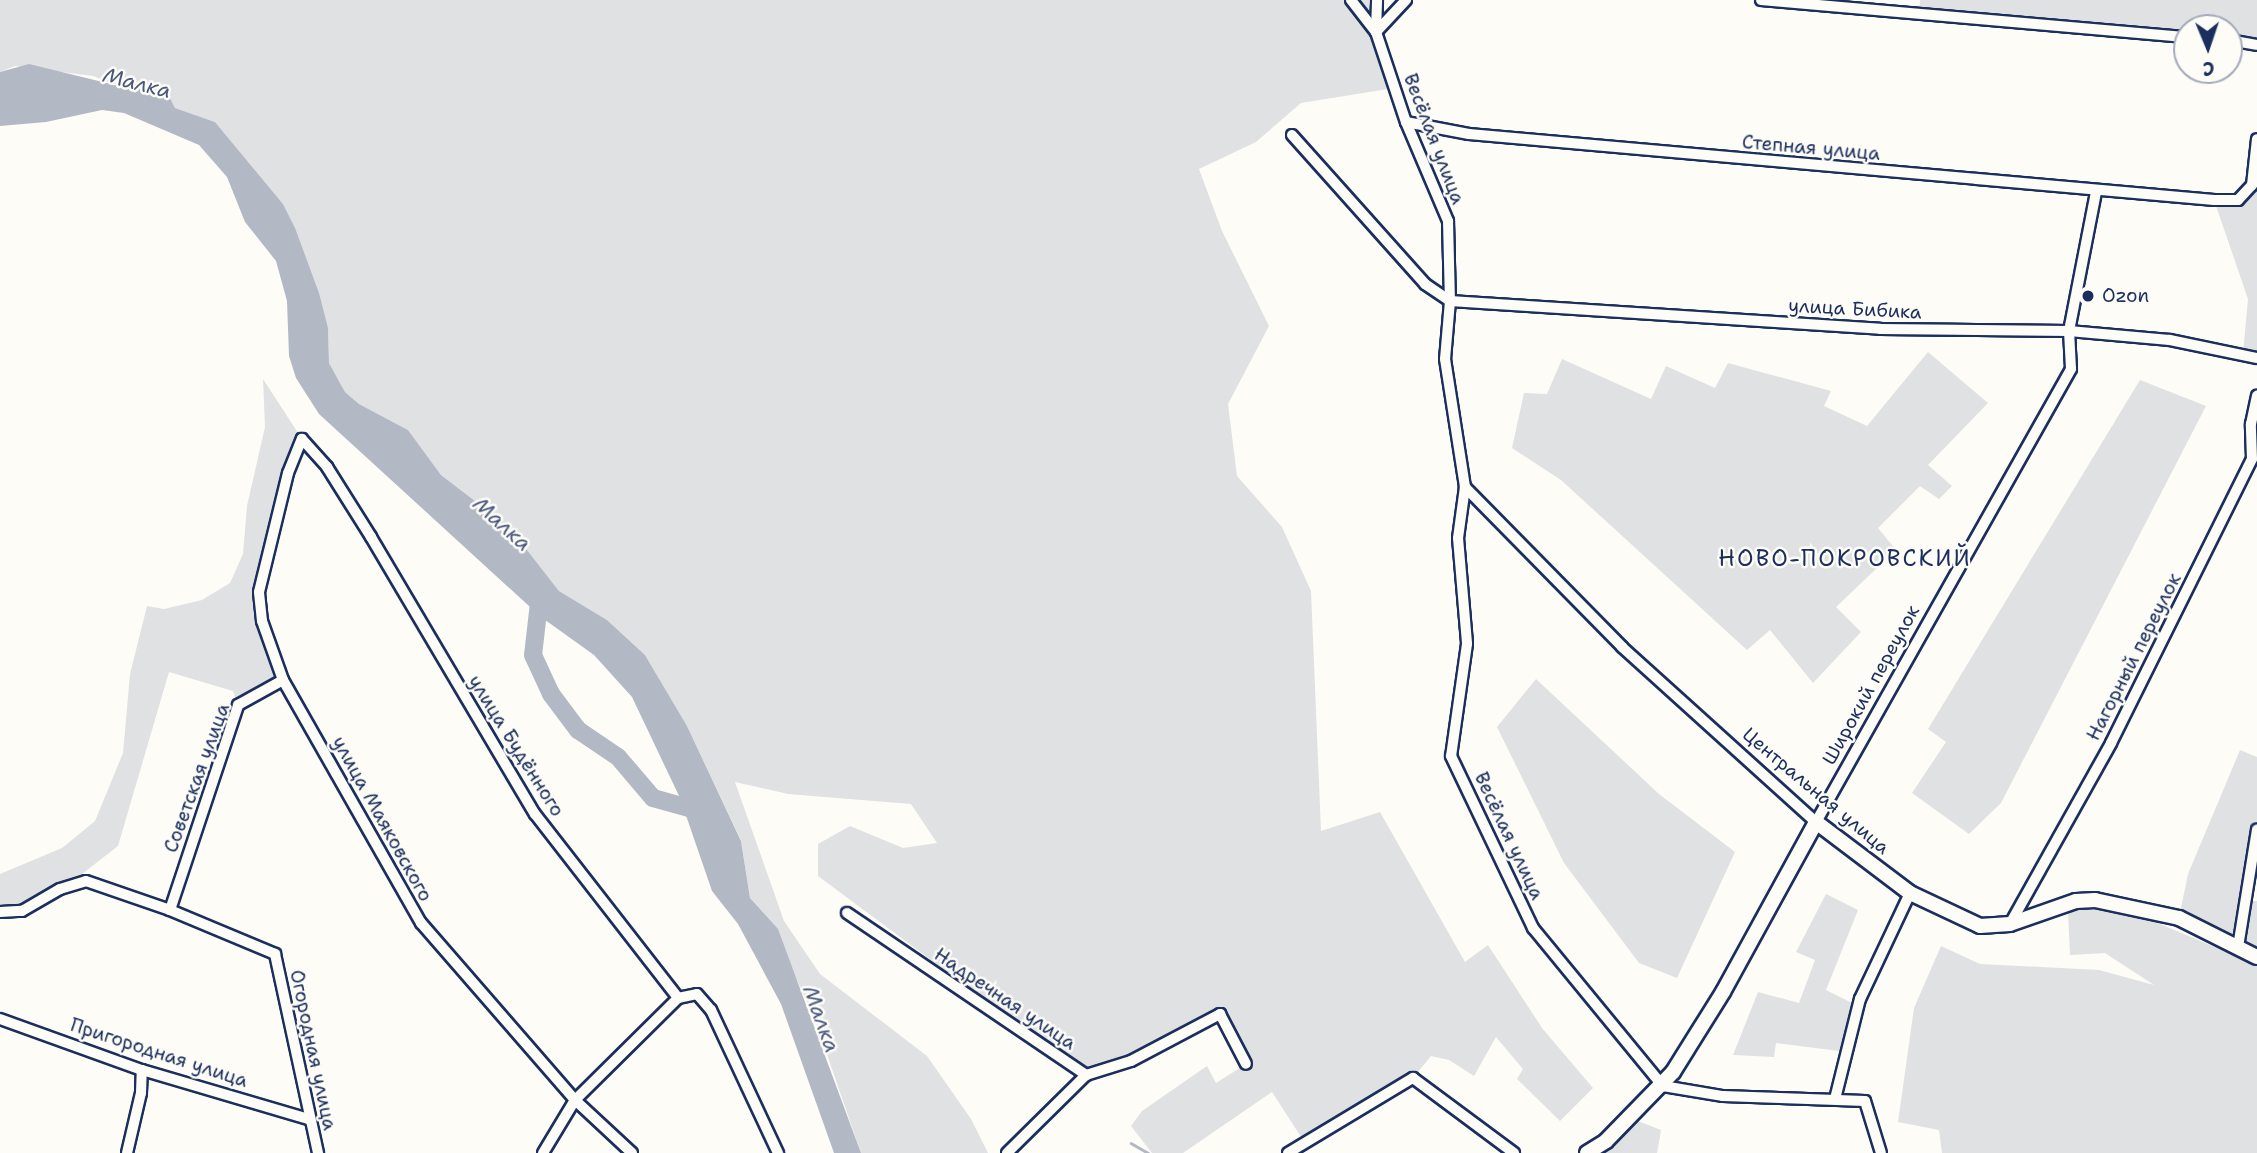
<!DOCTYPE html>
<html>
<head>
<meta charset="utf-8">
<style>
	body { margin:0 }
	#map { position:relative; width:2257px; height:1153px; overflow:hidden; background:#fdfcf7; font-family:"Shantell Sans",sans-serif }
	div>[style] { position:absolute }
	.green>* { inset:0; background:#e0e1e3 }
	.water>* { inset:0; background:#b3b8c5 }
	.stream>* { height:2.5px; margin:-1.25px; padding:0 1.25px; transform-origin:1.25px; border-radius:1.25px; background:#b3b8c5 }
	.river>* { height:18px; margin:-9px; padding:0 9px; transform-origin:9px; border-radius:9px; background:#b3b8c5 }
	.roads { filter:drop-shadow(2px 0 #1b2f5e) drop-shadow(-2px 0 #1b2f5e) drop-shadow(0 2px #1b2f5e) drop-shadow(0 -2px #1b2f5e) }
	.street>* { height:10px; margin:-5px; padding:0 5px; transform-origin:5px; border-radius:5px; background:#fdfcf7 }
	.secondary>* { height:14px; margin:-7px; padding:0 7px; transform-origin:7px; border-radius:7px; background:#fdfcf7 }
	.dots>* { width:19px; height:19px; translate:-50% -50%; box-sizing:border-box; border:4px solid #fdfcf7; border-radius:50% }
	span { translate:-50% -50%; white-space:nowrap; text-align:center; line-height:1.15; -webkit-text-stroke:5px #fdfcf7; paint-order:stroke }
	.street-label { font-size:19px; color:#1b2f5e }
	.poi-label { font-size:19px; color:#1b2f5e }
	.left { translate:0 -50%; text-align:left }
	.water-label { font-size:21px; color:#49587d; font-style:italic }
	.quarter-label { font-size:23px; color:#1b2f5e; letter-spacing:2px }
	.north { position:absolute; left:2173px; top:14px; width:70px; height:70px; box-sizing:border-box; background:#fdfcf7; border:2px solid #a3aaba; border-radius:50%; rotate:178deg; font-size:19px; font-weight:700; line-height:28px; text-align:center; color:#1b2f5e }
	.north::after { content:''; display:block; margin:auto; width:24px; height:32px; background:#1b2f5e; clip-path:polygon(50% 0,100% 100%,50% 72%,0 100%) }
</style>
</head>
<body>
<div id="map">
	<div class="green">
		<div style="clip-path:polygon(0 0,1377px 0,1376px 32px,1394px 88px,1301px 103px,1256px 142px,1199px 169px,1222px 231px,1269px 326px,1228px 404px,1237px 476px,1282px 527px,1311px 591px,1321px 831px,1380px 812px,1465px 962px,1488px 945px,1542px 1028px,1593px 1088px,1560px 1121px,1517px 1079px,1523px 1069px,1496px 1037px,1474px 1076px,1449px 1060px,1431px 1056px,1413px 1078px,1305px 1143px,1272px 1092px,1183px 1153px,1152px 1153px,1131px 1126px,1142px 1111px,1207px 1066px,1216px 1083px,1246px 1064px,1220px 1014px,1131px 1061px,1086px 1075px,818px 876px,818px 844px,850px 826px,903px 848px,937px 843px,911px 804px,788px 794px,735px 782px,784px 921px,820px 974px,927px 1056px,971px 1119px,988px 1153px,861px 1153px,814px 1017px,771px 923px,750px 898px,741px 840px,687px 726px,645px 655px,607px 620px,559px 591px,509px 527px,441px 475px,408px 430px,359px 404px,345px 392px,329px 363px,328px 328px,283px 204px,215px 122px,175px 108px,168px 94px,149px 82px,119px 86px,93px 76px,15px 66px,0 72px)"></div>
		<div style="clip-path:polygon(1920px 0,2257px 0,2257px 45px,2229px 40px,2229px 28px,2187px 28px,2187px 37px,1919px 14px)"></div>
		<div style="clip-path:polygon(2257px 139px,2257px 358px,2243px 354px,2248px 299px,2214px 200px,2238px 200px,2252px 185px)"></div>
		<div style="clip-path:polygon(1928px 352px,1988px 403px,1928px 465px,1952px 486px,1939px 499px,1920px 486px,1878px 528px,1896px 550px,1836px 607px,1861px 632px,1813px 683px,1770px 630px,1747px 650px,1561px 480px,1512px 448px,1524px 393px,1547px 394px,1562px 359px,1651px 399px,1666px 366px,1715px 388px,1728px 363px,1831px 391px,1824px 406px,1867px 426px)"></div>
		<div style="clip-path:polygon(263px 379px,302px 439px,259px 592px,262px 622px,283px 680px,238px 705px,233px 691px,169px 672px,118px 846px,82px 874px,86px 881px,22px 911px,0 912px,0 874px,62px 848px,95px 821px,123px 753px,130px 674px,147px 606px,164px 609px,202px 600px,230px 583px,243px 554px,247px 506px,265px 427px)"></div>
		<div style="clip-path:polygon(2140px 380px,2206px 406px,2001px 803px,1969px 834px,1912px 793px,1946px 742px,1928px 729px)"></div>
		<div style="clip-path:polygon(1536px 679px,1659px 794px,1735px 852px,1677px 978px,1639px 963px,1564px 863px,1497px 727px)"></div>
		<div style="clip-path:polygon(2240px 750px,2257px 757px,2257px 830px,2244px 901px,2257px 901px,2257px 957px,2179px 918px,2188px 874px)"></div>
		<div style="clip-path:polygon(1826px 894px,1858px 910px,1826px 990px,1858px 1006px,1847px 1052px,1776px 1043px,1774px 1057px,1733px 1055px,1758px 992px,1799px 1003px,1815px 960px,1796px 952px)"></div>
		<div style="clip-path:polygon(2089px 906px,2127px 910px,2257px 965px,2257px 1153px,1942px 1153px,1939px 1130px,1898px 1122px,1914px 1008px,1941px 946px,1980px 964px,2099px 970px,2154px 985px,2105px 953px,2070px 955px,2068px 913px)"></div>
		<div style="clip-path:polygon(1630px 1118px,1661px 1130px,1657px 1153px,1587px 1153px)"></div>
	</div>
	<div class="water">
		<div style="clip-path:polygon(29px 64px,119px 86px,149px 82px,168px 94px,175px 108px,215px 122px,283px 204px,295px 228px,319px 293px,328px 328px,329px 363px,345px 392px,359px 404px,408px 430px,441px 475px,509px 527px,559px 591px,607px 620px,645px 655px,687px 726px,741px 841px,750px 898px,778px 929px,861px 1153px,834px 1153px,781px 1004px,738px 924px,712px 891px,680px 798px,632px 697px,594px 655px,541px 617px,319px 414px,296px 378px,289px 356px,287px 301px,276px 261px,245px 222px,227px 177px,199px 145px,124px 113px,102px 110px,46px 122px,0 126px,0 72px)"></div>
	</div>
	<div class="stream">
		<div style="left:1131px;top:1143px;width:20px;rotate:30deg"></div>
	</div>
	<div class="river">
		<div style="left:540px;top:594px;width:61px;rotate:96.5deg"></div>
		<div style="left:533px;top:655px;width:43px;rotate:65.2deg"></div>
		<div style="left:551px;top:694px;width:45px;rotate:53.1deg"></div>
		<div style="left:578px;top:730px;width:48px;rotate:34deg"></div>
		<div style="left:618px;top:757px;width:54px;rotate:49.5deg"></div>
		<div style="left:653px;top:798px;width:45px;rotate:15.6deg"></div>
	</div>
	<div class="roads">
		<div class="street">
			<div style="left:1351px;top:0;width:41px;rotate:52deg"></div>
			<div style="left:1376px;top:32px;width:95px;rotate:71.6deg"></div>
			<div style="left:1406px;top:122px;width:108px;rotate:67deg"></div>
			<div style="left:1448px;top:221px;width:80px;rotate:88.6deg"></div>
			<div style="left:1450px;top:301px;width:431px;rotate:3.7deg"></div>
			<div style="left:1880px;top:329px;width:189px;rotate:0.6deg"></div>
			<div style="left:2069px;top:331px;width:101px;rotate:5.1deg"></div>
			<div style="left:2170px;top:340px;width:89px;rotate:11.7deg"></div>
			<div style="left:1761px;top:0;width:428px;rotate:5deg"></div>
			<div style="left:1376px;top:31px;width:31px;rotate:-88deg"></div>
			<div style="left:1376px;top:32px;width:44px;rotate:-46.8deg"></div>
			<div style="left:2229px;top:40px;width:28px;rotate:10deg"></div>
			<div style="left:1406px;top:122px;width:64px;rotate:10.8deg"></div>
			<div style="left:1469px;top:134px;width:748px;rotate:5.06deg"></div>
			<div style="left:2214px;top:200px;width:24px"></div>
			<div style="left:2238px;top:200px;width:21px;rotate:-47deg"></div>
			<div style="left:2252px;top:185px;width:46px;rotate:-83.8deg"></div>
			<div style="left:1292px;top:135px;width:200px;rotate:48.2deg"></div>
			<div style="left:1425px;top:284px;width:30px;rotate:34deg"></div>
			<div style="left:1450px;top:301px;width:58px;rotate:94.9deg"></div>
			<div style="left:1445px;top:359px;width:130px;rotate:81.1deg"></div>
			<div style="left:1465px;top:487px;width:51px;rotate:97.8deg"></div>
			<div style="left:1458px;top:538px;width:106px;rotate:85.1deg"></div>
			<div style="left:1467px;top:644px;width:113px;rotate:98.1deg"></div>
			<div style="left:1451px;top:756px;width:191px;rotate:64.5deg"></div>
			<div style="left:1533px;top:928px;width:205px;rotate:50.6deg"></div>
			<div style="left:1663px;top:1086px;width:61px;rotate:9.5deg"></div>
			<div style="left:1723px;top:1096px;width:142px;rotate:2deg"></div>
			<div style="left:1865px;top:1101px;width:54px;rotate:72.9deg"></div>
			<div style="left:1465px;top:487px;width:224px;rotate:45.5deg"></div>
			<div style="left:1622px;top:647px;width:261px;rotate:42.1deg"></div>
			<div style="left:1816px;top:822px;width:520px;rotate:-60.62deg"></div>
			<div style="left:2071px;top:369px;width:38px;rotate:-93deg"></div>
			<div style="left:2069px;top:331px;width:142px;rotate:-79deg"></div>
			<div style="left:170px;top:910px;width:216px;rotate:-71.6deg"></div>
			<div style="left:238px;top:705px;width:51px;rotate:-29.1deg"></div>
			<div style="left:0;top:912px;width:22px;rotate:-3deg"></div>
			<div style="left:22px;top:911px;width:44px;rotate:-30.1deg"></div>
			<div style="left:60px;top:889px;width:27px;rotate:-17deg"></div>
			<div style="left:86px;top:881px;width:89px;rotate:19deg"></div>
			<div style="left:170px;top:910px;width:114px;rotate:22.7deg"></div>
			<div style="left:275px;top:954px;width:204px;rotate:77.8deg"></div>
			<div style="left:847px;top:913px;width:289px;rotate:34.1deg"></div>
			<div style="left:1086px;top:1075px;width:111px;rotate:135.4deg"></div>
			<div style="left:2010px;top:924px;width:207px;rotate:-60.8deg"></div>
			<div style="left:2111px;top:743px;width:317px;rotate:-63.6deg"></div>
			<div style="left:2252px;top:459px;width:35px;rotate:-92deg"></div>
			<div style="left:2251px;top:424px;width:29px;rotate:-78deg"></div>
			<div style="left:2238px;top:947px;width:119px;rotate:-80.8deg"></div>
			<div style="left:0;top:1019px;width:151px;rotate:19.8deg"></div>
			<div style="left:142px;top:1070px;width:173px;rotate:16.4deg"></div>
			<div style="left:1086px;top:1075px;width:47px;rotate:-17.3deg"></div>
			<div style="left:1131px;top:1061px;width:101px;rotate:-27.8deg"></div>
			<div style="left:1220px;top:1014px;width:56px;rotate:62.5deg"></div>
			<div style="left:1835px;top:1099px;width:103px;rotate:-76deg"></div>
			<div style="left:1860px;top:999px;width:117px;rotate:-64.7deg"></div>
			<div style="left:127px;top:1153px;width:62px;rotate:-76.9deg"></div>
			<div style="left:141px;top:1093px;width:23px;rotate:-88deg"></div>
			<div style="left:543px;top:1153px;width:62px;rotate:-58.9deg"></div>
			<div style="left:575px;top:1100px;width:145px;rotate:-44.7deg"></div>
			<div style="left:632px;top:1153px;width:78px;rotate:-137.1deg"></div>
			<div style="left:575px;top:1100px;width:235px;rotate:-131deg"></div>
			<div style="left:421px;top:923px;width:279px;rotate:-119.6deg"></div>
			<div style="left:283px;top:680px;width:63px;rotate:-109.6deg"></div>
			<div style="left:262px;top:621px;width:29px;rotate:-96deg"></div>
			<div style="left:259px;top:592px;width:122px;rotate:-76.3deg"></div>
			<div style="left:288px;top:473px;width:37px;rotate:-68deg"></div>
			<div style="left:302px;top:439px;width:38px;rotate:48deg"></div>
			<div style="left:327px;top:467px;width:83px;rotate:57.8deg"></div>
			<div style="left:371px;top:537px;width:322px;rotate:59.4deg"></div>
			<div style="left:535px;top:814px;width:233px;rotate:52.1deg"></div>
			<div style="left:678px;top:998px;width:19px;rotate:-12deg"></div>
			<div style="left:697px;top:994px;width:21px;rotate:49deg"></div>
			<div style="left:711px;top:1010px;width:158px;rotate:64.9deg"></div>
			<div style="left:1288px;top:1153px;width:146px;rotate:-31deg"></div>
			<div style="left:1413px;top:1078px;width:126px;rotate:36.6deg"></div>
		</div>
		<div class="secondary">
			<div style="left:1587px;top:1153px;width:22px;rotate:-32deg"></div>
			<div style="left:1606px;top:1141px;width:96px;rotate:-45.8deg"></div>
			<div style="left:1673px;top:1072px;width:94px;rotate:-58deg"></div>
			<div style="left:1723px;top:992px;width:194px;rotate:-61.3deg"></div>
			<div style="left:1816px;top:822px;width:118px;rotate:37.1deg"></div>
			<div style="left:1910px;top:893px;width:77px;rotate:25.2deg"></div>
			<div style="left:1980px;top:926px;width:30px;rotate:-4deg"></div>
			<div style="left:2010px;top:924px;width:70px;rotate:-19.2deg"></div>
			<div style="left:2076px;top:901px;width:19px;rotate:-3deg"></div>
			<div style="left:2095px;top:900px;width:86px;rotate:12.1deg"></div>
			<div style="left:2179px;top:918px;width:87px;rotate:26.6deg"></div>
		</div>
	</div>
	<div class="dots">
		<div style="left:2088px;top:296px;background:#1b2f5e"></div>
	</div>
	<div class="street-label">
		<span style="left:1434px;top:139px;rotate:69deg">Весёлая улица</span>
		<span style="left:1811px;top:148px;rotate:5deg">Степная улица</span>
		<span style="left:1855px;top:309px;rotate:3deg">улица Бибика</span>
		<span style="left:2134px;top:657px;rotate:-63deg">Нагорный переулок</span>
		<span style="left:1871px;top:685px;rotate:-61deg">Широкий переулок</span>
		<span style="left:516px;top:746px;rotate:58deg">улица Будённого</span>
		<span style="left:197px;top:778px;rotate:-70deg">Советская улица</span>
		<span style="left:1816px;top:791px;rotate:40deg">Центральная улица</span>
		<span style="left:382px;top:819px;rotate:61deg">улица Маяковского</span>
		<span style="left:1509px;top:836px;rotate:65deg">Весёлая улица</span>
		<span style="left:1005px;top:999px;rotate:34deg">Надречная улица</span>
		<span style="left:313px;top:1050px;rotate:78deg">Огородная улица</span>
		<span style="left:159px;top:1053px;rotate:18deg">Пригородная улица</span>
	</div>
	<div class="poi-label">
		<span class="left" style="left:2102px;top:296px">Ozon</span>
	</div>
	<div class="water-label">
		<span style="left:137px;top:83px;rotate:14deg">Малка</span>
		<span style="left:502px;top:524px;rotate:42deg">Малка</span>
		<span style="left:821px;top:1019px;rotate:70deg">Малка</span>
	</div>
	<div class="quarter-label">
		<span style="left:1845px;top:558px">НОВО-ПОКРОВСКИЙ</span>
	</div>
	<div class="north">С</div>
</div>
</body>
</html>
